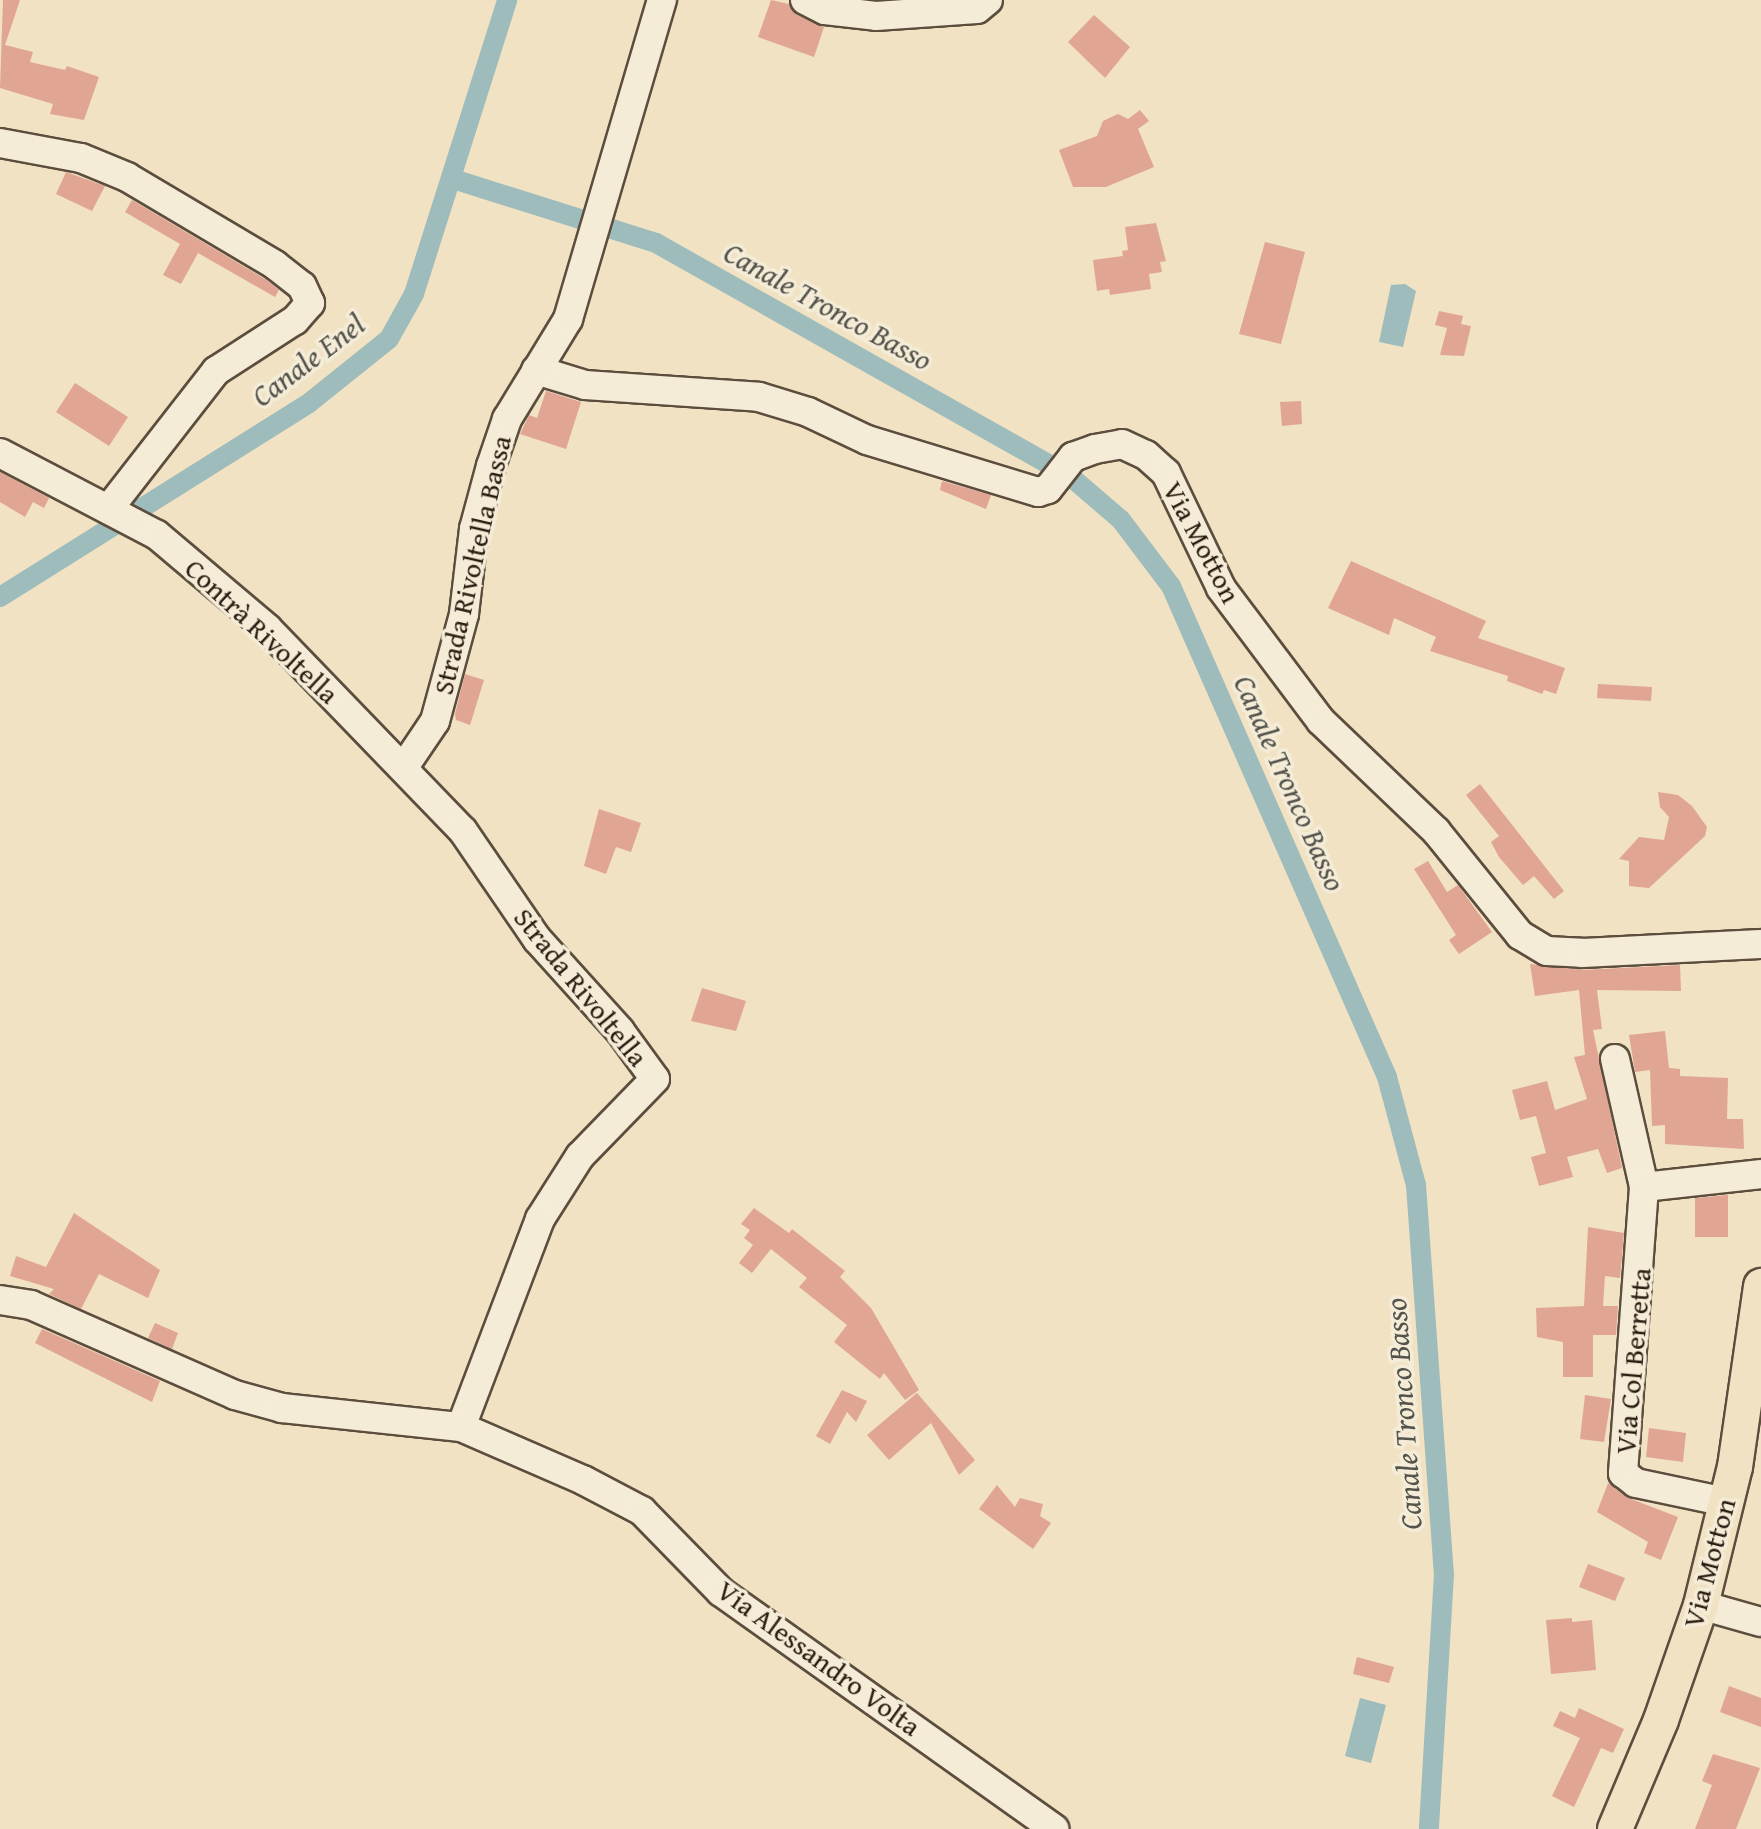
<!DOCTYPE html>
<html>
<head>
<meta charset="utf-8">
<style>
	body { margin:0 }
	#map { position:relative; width:1761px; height:1829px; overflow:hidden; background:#f0e2c3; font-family:"Gentium Book Plus",serif }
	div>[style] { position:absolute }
	.water>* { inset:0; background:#9dbcbb }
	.canal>* { height:20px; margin:-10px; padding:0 10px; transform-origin:10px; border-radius:10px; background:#9dbcbb }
	.building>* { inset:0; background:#e1a594 }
	.roads { filter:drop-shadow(2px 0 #5c4d3d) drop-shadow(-2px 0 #5c4d3d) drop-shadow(0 2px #5c4d3d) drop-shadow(0 -2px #5c4d3d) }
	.minor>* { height:28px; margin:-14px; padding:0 14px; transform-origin:14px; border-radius:14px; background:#f5ecd8 }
	.major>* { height:34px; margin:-17px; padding:0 17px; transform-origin:17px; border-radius:17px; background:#f0e2c3 }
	span { translate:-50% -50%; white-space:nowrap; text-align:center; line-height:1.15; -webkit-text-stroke:7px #f5ecd8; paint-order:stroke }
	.street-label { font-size:28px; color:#2b1b10 }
	.water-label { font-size:30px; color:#53534c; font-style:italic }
</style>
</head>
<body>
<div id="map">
	<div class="water">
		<div style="clip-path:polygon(1405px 284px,1416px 291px,1403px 347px,1379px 342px,1391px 285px)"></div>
		<div style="clip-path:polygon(1360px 1698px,1386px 1705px,1371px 1763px,1345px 1756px)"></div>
	</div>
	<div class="canal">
		<div style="left:453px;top:179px;width:213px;rotate:17.5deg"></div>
		<div style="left:656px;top:243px;width:476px;rotate:29.4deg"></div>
		<div style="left:1071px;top:477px;width:66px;rotate:40.7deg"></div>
		<div style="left:1121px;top:520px;width:83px;rotate:52.9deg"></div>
		<div style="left:1171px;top:586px;width:536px;rotate:66.25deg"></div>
		<div style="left:1387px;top:1077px;width:112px;rotate:75deg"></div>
		<div style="left:1416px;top:1185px;width:390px;rotate:85.9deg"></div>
		<div style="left:1444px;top:1574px;width:255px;rotate:93.4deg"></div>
		<div style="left:0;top:597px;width:365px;rotate:-32.1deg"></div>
		<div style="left:309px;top:403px;width:102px;rotate:-38.7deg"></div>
		<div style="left:389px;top:339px;width:51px;rotate:-60.9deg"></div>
		<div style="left:414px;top:294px;width:308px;rotate:-72.4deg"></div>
	</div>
	<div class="building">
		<div style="clip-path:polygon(3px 0,20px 0,5px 45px,33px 52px,30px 62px,65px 70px,67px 66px,99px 77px,84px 120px,50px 114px,53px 104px,0 88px)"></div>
		<div style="clip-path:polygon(771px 0,789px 4px,797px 15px,824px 27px,814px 57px,758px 37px)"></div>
		<div style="clip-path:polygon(1094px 15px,1130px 47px,1105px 78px,1068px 42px)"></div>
		<div style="clip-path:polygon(1140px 110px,1149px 121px,1138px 129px,1154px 167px,1106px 187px,1073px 187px,1059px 150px,1097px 136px,1103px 121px,1118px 114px,1128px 119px)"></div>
		<div style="clip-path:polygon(66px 172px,105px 186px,92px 211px,56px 194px)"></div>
		<div style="clip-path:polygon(132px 200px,265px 279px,279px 290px,275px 297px,198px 253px,181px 284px,163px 275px,180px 244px,125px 212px)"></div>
		<div style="clip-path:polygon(1156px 223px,1166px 261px,1160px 262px,1162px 272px,1149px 274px,1151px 289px,1110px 295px,1109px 289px,1097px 291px,1093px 260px,1123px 256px,1122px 251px,1128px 250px,1125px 227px)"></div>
		<div style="clip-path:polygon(1265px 242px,1305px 252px,1281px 344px,1239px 334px)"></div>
		<div style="clip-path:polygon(1439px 311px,1463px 316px,1461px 324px,1471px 326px,1464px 356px,1440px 355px,1447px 328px,1435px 325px)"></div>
		<div style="clip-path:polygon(75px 383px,128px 417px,109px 446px,56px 412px)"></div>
		<div style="clip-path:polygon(546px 391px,581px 402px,566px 449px,520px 434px,529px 415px,537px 418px)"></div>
		<div style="clip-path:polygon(1301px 401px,1302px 424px,1282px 426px,1280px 402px)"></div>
		<div style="clip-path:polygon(0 472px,49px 498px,44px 508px,33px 502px,25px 517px,0 502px)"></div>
		<div style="clip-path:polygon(942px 481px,991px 495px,986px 509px,940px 490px)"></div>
		<div style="clip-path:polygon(1351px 561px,1486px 621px,1478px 638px,1565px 668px,1556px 694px,1544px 690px,1542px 694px,1507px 681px,1508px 676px,1430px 651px,1436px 637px,1394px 618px,1389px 635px,1328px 608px)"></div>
		<div style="clip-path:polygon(465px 674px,484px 680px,470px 725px,456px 720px,455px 714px)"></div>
		<div style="clip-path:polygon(1598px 684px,1652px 687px,1651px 701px,1597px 698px)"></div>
		<div style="clip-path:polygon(1480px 784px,1564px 891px,1554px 899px,1534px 876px,1523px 885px,1499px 857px,1491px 842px,1499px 836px,1466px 795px)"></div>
		<div style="clip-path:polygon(1658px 792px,1678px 795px,1692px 806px,1707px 827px,1705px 836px,1649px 888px,1629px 886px,1629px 861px,1619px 859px,1639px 837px,1664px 840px,1669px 817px,1660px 807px)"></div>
		<div style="clip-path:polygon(599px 809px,641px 823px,631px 852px,616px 847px,606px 874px,584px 866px)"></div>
		<div style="clip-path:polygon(1428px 861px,1447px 892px,1458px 885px,1492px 932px,1459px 954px,1449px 940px,1456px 935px,1414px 869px)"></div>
		<div style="clip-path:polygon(1530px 964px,1581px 970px,1680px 965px,1681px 991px,1597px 990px,1602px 1029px,1593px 1030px,1622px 1168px,1607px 1173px,1598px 1149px,1567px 1157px,1573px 1177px,1539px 1186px,1531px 1157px,1546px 1153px,1536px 1116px,1520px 1120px,1512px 1090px,1547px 1081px,1555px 1110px,1587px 1099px,1574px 1057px,1585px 1055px,1579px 990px,1535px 996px)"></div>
		<div style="clip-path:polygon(702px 988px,746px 1001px,736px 1031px,691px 1021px)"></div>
		<div style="clip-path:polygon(1665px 1031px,1669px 1068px,1680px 1069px,1680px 1076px,1728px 1078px,1727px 1119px,1743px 1119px,1744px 1149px,1665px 1144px,1665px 1125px,1652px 1126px,1650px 1070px,1635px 1072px,1629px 1035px)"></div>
		<div style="clip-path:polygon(1728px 1195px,1728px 1237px,1695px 1237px,1695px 1198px)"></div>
		<div style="clip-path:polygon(754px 1208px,789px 1233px,792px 1229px,845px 1271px,840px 1277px,871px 1308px,919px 1390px,905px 1400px,884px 1373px,880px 1379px,834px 1342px,847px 1325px,799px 1287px,807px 1278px,771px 1249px,752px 1273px,739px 1263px,753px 1245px,744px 1238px,750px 1230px,741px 1224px)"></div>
		<div style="clip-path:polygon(74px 1213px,160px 1270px,148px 1298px,99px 1274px,81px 1309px,49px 1294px,54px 1289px,10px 1276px,16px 1256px,46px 1267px)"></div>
		<div style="clip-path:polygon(1588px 1227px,1624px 1233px,1620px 1278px,1605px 1276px,1603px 1306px,1618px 1306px,1616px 1335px,1593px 1335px,1593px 1377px,1563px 1377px,1563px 1342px,1537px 1337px,1536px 1308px,1584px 1306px)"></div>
		<div style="clip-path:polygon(155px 1323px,178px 1333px,172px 1349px,148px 1338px)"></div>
		<div style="clip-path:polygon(42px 1329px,160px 1381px,152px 1402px,35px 1343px)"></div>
		<div style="clip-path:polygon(842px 1390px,867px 1401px,856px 1422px,847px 1412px,830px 1444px,816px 1436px)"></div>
		<div style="clip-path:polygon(917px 1393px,975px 1460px,959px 1475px,931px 1423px,889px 1460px,867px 1435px)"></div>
		<div style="clip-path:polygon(1585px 1395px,1611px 1399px,1604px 1442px,1580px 1439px)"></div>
		<div style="clip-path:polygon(1649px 1428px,1686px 1433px,1683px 1462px,1646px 1457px)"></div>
		<div style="clip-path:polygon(1608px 1483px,1626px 1497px,1678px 1517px,1661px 1560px,1644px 1553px,1648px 1542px,1597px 1512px)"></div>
		<div style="clip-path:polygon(997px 1485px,1015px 1507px,1020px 1498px,1043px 1504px,1040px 1516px,1051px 1523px,1033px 1549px,979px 1509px)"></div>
		<div style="clip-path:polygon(1588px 1564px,1625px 1578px,1615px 1601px,1579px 1587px)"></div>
		<div style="clip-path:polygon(1572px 1618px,1572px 1622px,1592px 1620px,1596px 1670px,1551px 1674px,1546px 1620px)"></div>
		<div style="clip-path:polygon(1357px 1657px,1394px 1667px,1389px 1683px,1353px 1674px)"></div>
		<div style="clip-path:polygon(1729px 1686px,1761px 1698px,1761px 1727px,1720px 1712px)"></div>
		<div style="clip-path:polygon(1579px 1708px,1624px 1729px,1613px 1753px,1601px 1748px,1574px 1807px,1552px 1796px,1580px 1738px,1553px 1726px,1560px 1711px,1575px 1718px)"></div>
		<div style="clip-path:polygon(1713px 1754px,1760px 1768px,1736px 1829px,1695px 1829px,1712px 1785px,1702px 1781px)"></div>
	</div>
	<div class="roads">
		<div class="minor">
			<div style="left:805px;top:0;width:22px;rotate:27deg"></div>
			<div style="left:825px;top:10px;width:51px;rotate:6.7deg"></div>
			<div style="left:876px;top:16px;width:101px;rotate:-4deg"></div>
			<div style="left:977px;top:9px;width:14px;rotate:-39deg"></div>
			<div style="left:0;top:143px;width:82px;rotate:10.5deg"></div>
			<div style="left:81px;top:158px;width:50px;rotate:22.4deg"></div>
			<div style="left:127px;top:177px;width:172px;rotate:30.7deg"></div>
			<div style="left:275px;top:265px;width:34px;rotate:38deg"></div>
			<div style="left:302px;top:286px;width:19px;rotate:65deg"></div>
			<div style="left:310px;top:303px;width:23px;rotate:131deg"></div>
			<div style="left:295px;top:320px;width:94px;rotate:147.2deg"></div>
			<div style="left:216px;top:371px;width:172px;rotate:127.9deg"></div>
			<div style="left:536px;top:370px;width:51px;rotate:17deg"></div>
			<div style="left:585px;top:385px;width:174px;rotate:3.9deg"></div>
			<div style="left:759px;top:397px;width:51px;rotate:17deg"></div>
			<div style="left:808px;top:412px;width:65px;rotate:25.4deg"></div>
			<div style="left:867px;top:440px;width:179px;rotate:16.9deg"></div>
			<div style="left:1038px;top:492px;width:10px;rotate:-17deg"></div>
			<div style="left:1048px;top:489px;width:41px;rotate:-52deg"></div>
			<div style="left:1073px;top:457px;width:23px;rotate:-20deg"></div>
			<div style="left:1095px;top:449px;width:27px;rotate:-10deg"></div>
			<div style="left:1122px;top:444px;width:26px;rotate:25deg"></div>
			<div style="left:1146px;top:455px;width:27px;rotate:42deg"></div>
			<div style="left:1166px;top:473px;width:127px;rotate:64.4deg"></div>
			<div style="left:1221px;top:588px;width:166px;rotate:53.1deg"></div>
			<div style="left:1321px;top:721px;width:159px;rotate:43.7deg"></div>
			<div style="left:1436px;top:831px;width:134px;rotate:51.1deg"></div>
			<div style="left:1520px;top:935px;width:31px;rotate:31deg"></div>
			<div style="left:1547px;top:951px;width:35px;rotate:3deg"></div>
			<div style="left:1582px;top:953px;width:179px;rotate:-2.9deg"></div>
			<div style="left:0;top:453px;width:177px;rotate:27.6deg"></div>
			<div style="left:157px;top:535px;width:144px;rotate:40.2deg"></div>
			<div style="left:267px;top:628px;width:282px;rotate:46deg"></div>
			<div style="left:463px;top:831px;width:131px;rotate:55.6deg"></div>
			<div style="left:537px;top:939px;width:124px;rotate:47.9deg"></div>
			<div style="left:620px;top:1031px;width:59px;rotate:53.9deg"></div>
			<div style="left:655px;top:1079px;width:107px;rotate:134.2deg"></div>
			<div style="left:580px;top:1156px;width:75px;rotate:122.4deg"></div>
			<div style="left:540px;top:1219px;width:222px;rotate:110.8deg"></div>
			<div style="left:404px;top:767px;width:55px;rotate:-56deg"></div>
			<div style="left:435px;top:721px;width:111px;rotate:-74.8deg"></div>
			<div style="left:464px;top:614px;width:86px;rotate:-83.3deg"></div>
			<div style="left:474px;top:529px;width:65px;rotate:-74.9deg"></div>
			<div style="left:491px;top:466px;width:50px;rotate:-71.2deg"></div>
			<div style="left:507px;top:419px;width:117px;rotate:-58.6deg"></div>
			<div style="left:568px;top:319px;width:333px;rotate:-73.6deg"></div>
			<div style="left:1615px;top:1059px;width:131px;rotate:77.2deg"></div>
			<div style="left:1644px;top:1187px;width:287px;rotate:94.2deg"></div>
			<div style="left:1623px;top:1473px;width:16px;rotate:38deg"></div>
			<div style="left:1636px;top:1483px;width:92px;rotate:11.9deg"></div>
			<div style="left:1644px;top:1187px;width:118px;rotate:-6.3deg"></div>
			<div style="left:0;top:1300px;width:31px;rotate:9deg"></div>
			<div style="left:31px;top:1305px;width:223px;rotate:23.8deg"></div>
			<div style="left:235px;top:1395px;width:49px;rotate:15.5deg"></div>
			<div style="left:282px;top:1408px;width:180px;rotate:6.1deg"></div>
			<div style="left:461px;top:1427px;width:133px;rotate:23.5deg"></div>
			<div style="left:583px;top:1480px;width:67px;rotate:27.7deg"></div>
			<div style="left:642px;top:1511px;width:113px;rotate:45.7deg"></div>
			<div style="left:721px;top:1592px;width:409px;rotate:35.4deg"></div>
			<div style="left:1701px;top:1605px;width:62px;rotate:15.8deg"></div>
		</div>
		<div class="major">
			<div style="left:1615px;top:1829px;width:118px;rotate:-67.1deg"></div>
			<div style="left:1661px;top:1720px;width:122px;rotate:-70.8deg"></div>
			<div style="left:1701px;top:1605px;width:142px;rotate:-76.2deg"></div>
			<div style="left:1735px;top:1467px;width:183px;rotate:-81.8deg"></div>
		</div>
	</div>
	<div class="street-label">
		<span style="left:1202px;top:542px;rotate:62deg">Via Motton</span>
		<span style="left:472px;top:565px;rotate:-77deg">Strada Rivoltella Bassa</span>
		<span style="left:262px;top:631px;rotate:43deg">Contrà Rivoltella</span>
		<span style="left:581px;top:987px;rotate:51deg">Strada Rivoltella</span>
		<span style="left:1633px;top:1361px;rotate:-85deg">Via Col Berretta</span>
		<span style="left:1709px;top:1563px;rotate:-75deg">Via Motton</span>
		<span style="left:819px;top:1658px;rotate:36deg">Via Alessandro Volta</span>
	</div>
	<div class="water-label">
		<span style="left:828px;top:306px;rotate:29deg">Canale Tronco Basso</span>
		<span style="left:308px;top:360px;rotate:-37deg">Canale Enel</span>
		<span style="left:1290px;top:783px;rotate:66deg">Canale Tronco Basso</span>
		<span style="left:1403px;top:1414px;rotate:-94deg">Canale Tronco Basso</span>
	</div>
</div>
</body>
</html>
